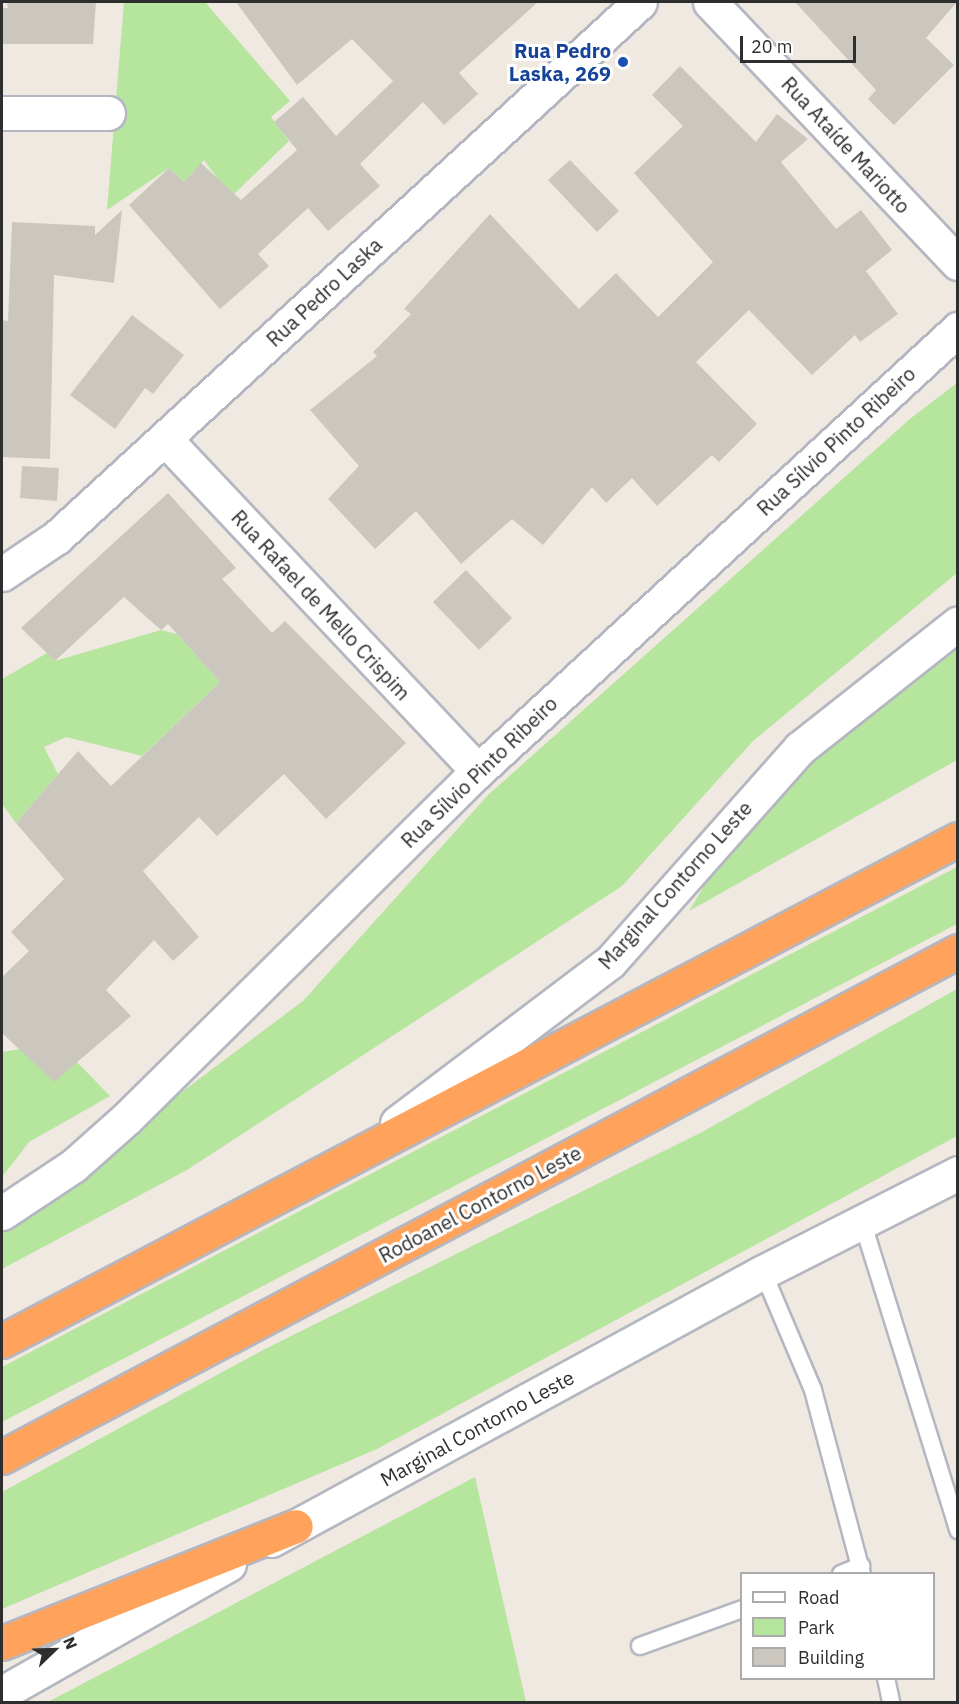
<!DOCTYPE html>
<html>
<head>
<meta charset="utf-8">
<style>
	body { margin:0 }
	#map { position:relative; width:959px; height:1704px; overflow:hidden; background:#efe9e1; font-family:"IBM Plex Sans",sans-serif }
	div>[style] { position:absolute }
	.green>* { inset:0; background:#b6e59e }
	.building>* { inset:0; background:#cbc7bf }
	.roads { filter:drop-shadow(2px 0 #b4b7c1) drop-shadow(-2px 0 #b4b7c1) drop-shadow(0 2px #b4b7c1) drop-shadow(0 -2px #b4b7c1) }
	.service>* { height:16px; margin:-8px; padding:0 8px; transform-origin:8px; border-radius:8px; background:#fff }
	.minor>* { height:33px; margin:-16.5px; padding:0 16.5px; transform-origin:16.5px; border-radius:16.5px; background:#fff }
	.tertiary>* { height:33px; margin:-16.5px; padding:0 16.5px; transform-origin:16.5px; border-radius:16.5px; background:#fff }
	.secondary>* { height:33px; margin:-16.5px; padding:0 16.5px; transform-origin:16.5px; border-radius:16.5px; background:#fff }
	.motorway>* { height:33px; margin:-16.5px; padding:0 16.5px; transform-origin:16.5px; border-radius:16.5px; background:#ffa35c }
	.dots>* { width:16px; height:16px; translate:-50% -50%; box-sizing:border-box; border:3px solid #fff; border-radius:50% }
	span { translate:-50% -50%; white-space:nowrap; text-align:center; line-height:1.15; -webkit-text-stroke:6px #fff; paint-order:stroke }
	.transit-label { font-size:20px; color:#164399; font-weight:700 }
	.right { translate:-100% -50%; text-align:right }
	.street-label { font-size:20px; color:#2e2e2e }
	.frame { position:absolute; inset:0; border:3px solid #2e2e2e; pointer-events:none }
	.legend { position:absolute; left:740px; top:1572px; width:195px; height:108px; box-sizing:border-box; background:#fff; border:2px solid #ababab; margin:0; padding:8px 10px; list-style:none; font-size:18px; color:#2e2e2e }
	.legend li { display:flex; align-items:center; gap:12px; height:30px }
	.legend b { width:30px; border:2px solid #ababab }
	.north { position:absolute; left:24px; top:1620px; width:60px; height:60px; -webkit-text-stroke:4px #fff; paint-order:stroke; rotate:67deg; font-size:16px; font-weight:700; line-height:24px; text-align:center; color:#2e2e2e }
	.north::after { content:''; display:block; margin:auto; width:21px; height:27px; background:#2e2e2e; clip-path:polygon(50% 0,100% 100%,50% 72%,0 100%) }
	.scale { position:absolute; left:740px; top:36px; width:116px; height:27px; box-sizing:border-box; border:3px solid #2e2e2e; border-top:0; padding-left:8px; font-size:18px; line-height:21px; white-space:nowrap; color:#2e2e2e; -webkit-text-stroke:4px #fff; paint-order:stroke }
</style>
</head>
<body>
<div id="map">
	<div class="green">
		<div style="clip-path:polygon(124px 2px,205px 2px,290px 101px,271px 117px,289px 141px,231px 197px,204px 160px,184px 182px,169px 168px,107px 210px)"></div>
		<div style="clip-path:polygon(957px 383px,957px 573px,753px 741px,622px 886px,187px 1170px,2px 1269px,2px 1227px,303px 1001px,488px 795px,911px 418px)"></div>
		<div style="clip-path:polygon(161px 630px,177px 634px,220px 682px,142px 756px,66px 737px,44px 747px,58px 774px,16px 823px,2px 804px,2px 679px,47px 653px,55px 661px)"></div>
		<div style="clip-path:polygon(957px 641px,957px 760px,689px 911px,713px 871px,808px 762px)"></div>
		<div style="clip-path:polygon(957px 867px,957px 924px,2px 1422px,2px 1367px)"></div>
		<div style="clip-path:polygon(957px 989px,957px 1136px,377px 1449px,2px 1609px,2px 1492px,263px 1350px,704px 1131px)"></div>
		<div style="clip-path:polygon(21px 1049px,77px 1062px,110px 1096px,29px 1142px,2px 1177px,2px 1052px)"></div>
		<div style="clip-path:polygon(475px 1477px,526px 1702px,48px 1702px)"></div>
	</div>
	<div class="building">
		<div style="clip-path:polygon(7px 2px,96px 2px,93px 44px,2px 44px,2px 8px,8px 8px)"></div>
		<div style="clip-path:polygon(236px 2px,538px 2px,459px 73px,478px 94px,444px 125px,423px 102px,360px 164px,380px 186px,328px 231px,308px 208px,258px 254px,269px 266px,220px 309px,129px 205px,169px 168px,184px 182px,201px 163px,241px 200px,297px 150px,274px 122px,303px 97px,336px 136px,393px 81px,352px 39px,297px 85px)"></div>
		<div style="clip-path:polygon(795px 2px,957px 2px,926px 38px,954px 65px,894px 125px,868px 99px,876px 90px)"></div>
		<div style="clip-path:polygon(680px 66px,756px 142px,777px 114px,808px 139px,781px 162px,836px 229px,861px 210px,892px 250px,866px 271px,898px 314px,860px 342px,855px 335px,812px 375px,749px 310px,696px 362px,757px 424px,719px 462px,712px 455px,657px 506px,632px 478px,606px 503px,592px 487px,543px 545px,512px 519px,461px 564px,416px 511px,375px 549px,328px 499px,359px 466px,310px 410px,377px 356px,373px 352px,411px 314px,404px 309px,490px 214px,579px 309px,616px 273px,658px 317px,713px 262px,634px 173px,683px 126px,652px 95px)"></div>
		<div style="clip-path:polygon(570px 160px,619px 211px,597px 232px,548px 180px)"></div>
		<div style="clip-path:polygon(122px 210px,114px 283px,54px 275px,50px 459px,2px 457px,2px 320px,8px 321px,12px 222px,95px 226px,95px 235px)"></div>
		<div style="clip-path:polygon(132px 315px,184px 355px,153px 394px,145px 388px,115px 429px,70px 395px)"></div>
		<div style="clip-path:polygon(22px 466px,59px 468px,57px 501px,20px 498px)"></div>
		<div style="clip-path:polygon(168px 493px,236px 568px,222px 579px,272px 633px,285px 621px,406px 743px,326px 819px,284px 774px,217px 836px,199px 817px,143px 871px,199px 937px,173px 961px,154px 940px,106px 990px,131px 1016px,54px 1082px,2px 1033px,2px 977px,29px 951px,11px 932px,64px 879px,16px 823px,78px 751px,111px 786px,220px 682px,168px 624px,161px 630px,124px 597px,55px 661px,21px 628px)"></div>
		<div style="clip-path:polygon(466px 570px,512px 618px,479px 650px,433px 602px)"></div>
	</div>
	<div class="roads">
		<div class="service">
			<div style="left:862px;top:1221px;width:324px;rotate:72.7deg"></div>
			<div style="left:763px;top:1272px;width:128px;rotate:67deg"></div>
			<div style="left:813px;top:1390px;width:190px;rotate:75.1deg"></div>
			<div style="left:841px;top:1574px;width:22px;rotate:-22deg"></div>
			<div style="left:640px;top:1646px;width:109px;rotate:-19.9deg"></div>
			<div style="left:886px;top:1678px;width:25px;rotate:78deg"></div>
		</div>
		<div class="minor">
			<div style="left:710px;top:2px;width:360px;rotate:46.5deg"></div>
			<div style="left:2px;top:113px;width:106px"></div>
			<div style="left:165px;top:439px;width:456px;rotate:46.7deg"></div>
		</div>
		<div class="tertiary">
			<div style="left:2px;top:574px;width:66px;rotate:-33.9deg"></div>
			<div style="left:57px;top:537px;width:791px;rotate:-42.54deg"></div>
			<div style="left:2px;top:1213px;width:85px;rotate:-33.5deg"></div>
			<div style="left:73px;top:1166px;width:72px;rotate:-41.6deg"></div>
			<div style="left:127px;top:1118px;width:494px;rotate:-44.7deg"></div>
			<div style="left:478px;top:771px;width:653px;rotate:-42.64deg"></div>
		</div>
		<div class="secondary">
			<div style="left:397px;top:1123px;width:267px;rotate:-37.1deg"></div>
			<div style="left:610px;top:962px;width:286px;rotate:-48.4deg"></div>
			<div style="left:800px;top:748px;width:201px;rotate:-38.3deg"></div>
			<div style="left:271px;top:1540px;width:560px;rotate:-28.58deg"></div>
			<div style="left:763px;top:1272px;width:219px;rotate:-26.9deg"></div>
			<div style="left:2px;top:1693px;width:261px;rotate:-29.6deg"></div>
		</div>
		<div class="motorway">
			<div style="left:2px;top:1341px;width:1080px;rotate:-27.7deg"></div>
			<div style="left:2px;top:1457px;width:1082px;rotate:-27.89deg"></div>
			<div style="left:2px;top:1643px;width:316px;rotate:-21.7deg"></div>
		</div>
	</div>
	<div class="dots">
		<div style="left:623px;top:62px;background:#1a4fb4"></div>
	</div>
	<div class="transit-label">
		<span class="right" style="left:611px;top:62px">Rua Pedro<br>Laska, 269</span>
	</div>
	<div class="street-label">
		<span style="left:846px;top:145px;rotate:47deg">Rua Ataíde Mariotto</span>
		<span style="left:324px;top:292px;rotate:-43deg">Rua Pedro Laska</span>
		<span style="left:836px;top:441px;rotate:-43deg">Rua Sílvio Pinto Ribeiro</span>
		<span style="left:321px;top:605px;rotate:47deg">Rua Rafael de Mello Crispim</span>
		<span style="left:479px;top:772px;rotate:-44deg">Rua Sílvio Pinto Ribeiro</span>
		<span style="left:675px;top:885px;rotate:-48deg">Marginal Contorno Leste</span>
		<span style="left:480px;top:1204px;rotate:-28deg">Rodoanel Contorno Leste</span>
		<span style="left:477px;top:1428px;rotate:-29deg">Marginal Contorno Leste</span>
	</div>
	<div class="frame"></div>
	<ul class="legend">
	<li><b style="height:8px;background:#fff"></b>Road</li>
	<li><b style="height:16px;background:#b6e59e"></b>Park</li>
	<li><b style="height:16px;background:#cbc7bf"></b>Building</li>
	</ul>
	<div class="north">N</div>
	<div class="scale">20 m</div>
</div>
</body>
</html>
